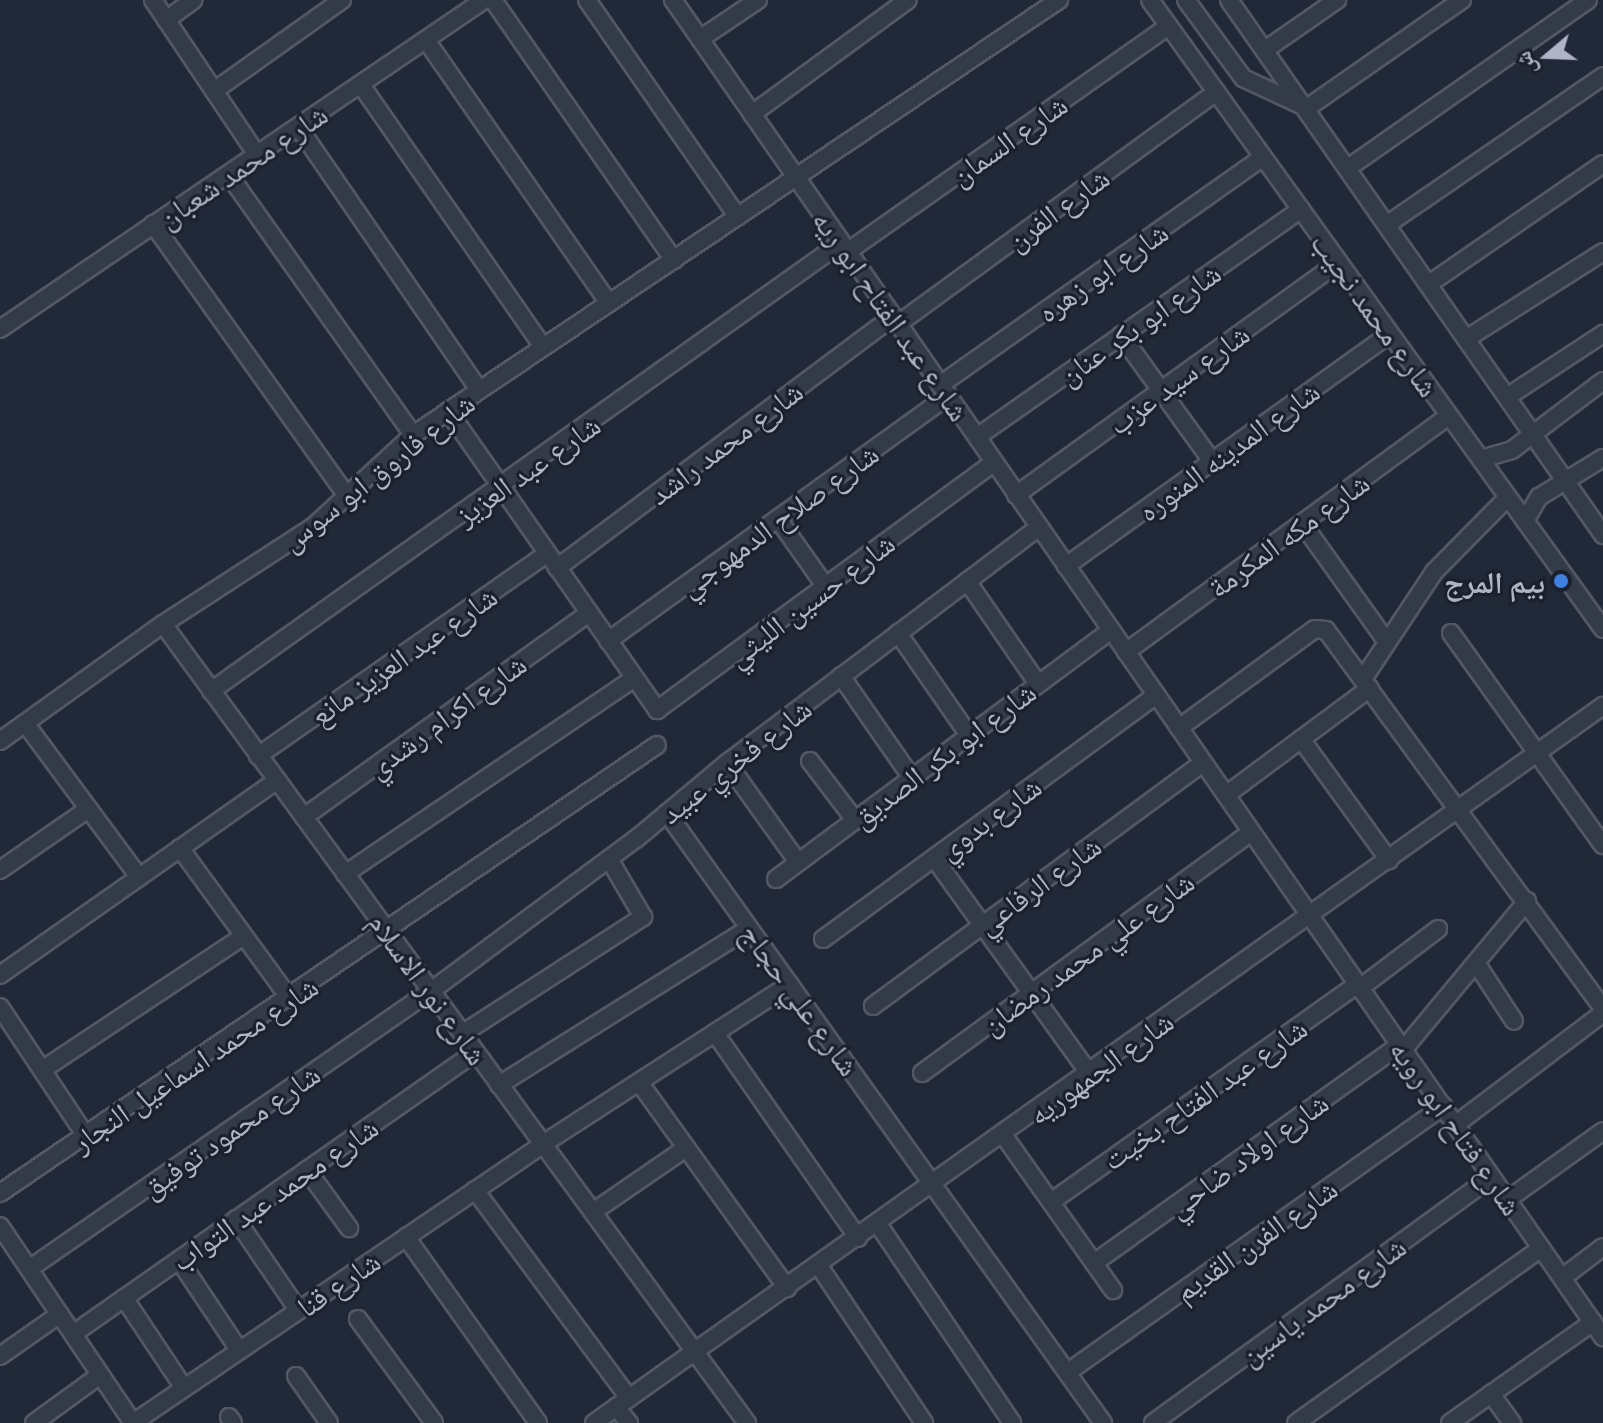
<!DOCTYPE html>
<html>
<head>
<meta charset="utf-8">
<style>
	body { margin:0 }
	#map { position:relative; width:1603px; height:1423px; overflow:hidden; background:#212938; font-family:"Exo 2","Noto Naskh Arabic",sans-serif }
	div>[style] { position:absolute }
	.roads { filter:drop-shadow(2px 0 #525866) drop-shadow(-2px 0 #525866) drop-shadow(0 2px #525866) drop-shadow(0 -2px #525866) }
	.minor>* { height:16px; margin:-8px; padding:0 8px; transform-origin:8px; border-radius:8px; background:#343b48 }
	.dots>* { width:22px; height:22px; translate:-50% -50%; box-sizing:border-box; border:4px solid #1a202d; border-radius:50% }
	span { translate:-50% -50%; white-space:nowrap; text-align:center; line-height:1.15; -webkit-text-stroke:6px #1a202d; paint-order:stroke }
	.street-label { font-size:30px; color:#afb5c5 }
	.poi-label { font-size:30px; color:#afb5c5; font-weight:700 }
	.right { translate:-100% -50%; text-align:right }
	.north { position:absolute; left:1507px; top:16px; width:80px; height:80px; -webkit-text-stroke:6px #1a202d; paint-order:stroke; rotate:251deg; font-size:22px; font-weight:700; line-height:32px; text-align:center; color:#afb5c5 }
	.north::after { content:''; display:block; margin:auto; width:28px; height:36px; background:#afb5c5; clip-path:polygon(50% 0,100% 100%,50% 72%,0 100%) }
</style>
</head>
<body>
<div id="map">
	<div class="roads">
		<div class="minor">
			<div style="left:153px;top:0;width:188px;rotate:56.1deg"></div>
			<div style="left:493px;top:0;width:317px;rotate:55.2deg"></div>
			<div style="left:587px;top:0;width:264px;rotate:55.2deg"></div>
			<div style="left:673px;top:0;width:1629px;rotate:55.18deg"></div>
			<div style="left:1150px;top:0;width:775px;rotate:54.24deg"></div>
			<div style="left:1186px;top:0;width:97px;rotate:53.8deg"></div>
			<div style="left:1243px;top:78px;width:71px;rotate:25.1deg"></div>
			<div style="left:1307px;top:108px;width:189px;rotate:-34.9deg"></div>
			<div style="left:1229px;top:0;width:653px;rotate:55.04deg"></div>
			<div style="left:166px;top:20px;width:34px;rotate:-36deg"></div>
			<div style="left:700px;top:39px;width:70px;rotate:-33.9deg"></div>
			<div style="left:426px;top:40px;width:320px;rotate:55.2deg"></div>
			<div style="left:1265px;top:50px;width:88px;rotate:-34.8deg"></div>
			<div style="left:361px;top:85px;width:319px;rotate:55.2deg"></div>
			<div style="left:214px;top:91px;width:157px;rotate:-35.4deg"></div>
			<div style="left:752px;top:114px;width:193px;rotate:-36.2deg"></div>
			<div style="left:299px;top:128px;width:318px;rotate:55.5deg"></div>
			<div style="left:1348px;top:168px;width:293px;rotate:-35deg"></div>
			<div style="left:229px;top:175px;width:319px;rotate:54.7deg"></div>
			<div style="left:153px;top:224px;width:333px;rotate:54.5deg"></div>
			<div style="left:1388px;top:224px;width:261px;rotate:-34.5deg"></div>
			<div style="left:847px;top:252px;width:393px;rotate:-35.1deg"></div>
			<div style="left:1429px;top:284px;width:211px;rotate:-34.6deg"></div>
			<div style="left:898px;top:324px;width:394px;rotate:-36.1deg"></div>
			<div style="left:0;top:329px;width:585px;rotate:-34.21deg"></div>
			<div style="left:1121px;top:335px;width:155px;rotate:54.2deg"></div>
			<div style="left:1466px;top:339px;width:162px;rotate:-32.4deg"></div>
			<div style="left:940px;top:385px;width:395px;rotate:-35.2deg"></div>
			<div style="left:1507px;top:397px;width:115px;rotate:-33.3deg"></div>
			<div style="left:448px;top:411px;width:365px;rotate:55deg"></div>
			<div style="left:657px;top:710px;width:418px;rotate:-36.3deg"></div>
			<div style="left:977px;top:437px;width:396px;rotate:-35.1deg"></div>
			<div style="left:1481px;top:459px;width:32px;rotate:-16deg"></div>
			<div style="left:1512px;top:450px;width:114px;rotate:-37.2deg"></div>
			<div style="left:1016px;top:495px;width:398px;rotate:-35.8deg"></div>
			<div style="left:778px;top:519px;width:83px;rotate:54.8deg"></div>
			<div style="left:1525px;top:521px;width:28px;rotate:-60deg"></div>
			<div style="left:1539px;top:497px;width:75px;rotate:-31.4deg"></div>
			<div style="left:1302px;top:523px;width:146px;rotate:54.5deg"></div>
			<div style="left:1066px;top:566px;width:398px;rotate:-35.6deg"></div>
			<div style="left:557px;top:568px;width:419px;rotate:-36.8deg"></div>
			<div style="left:967px;top:581px;width:125px;rotate:55.4deg"></div>
			<div style="left:163px;top:624px;width:990px;rotate:53.84deg"></div>
			<div style="left:898px;top:633px;width:124px;rotate:55.2deg"></div>
			<div style="left:1451px;top:633px;width:261px;rotate:54.4deg"></div>
			<div style="left:608px;top:641px;width:419px;rotate:-35.8deg"></div>
			<div style="left:1126px;top:652px;width:400px;rotate:-36.2deg"></div>
			<div style="left:841px;top:676px;width:124px;rotate:55.2deg"></div>
			<div style="left:1363px;top:679px;width:128px;rotate:-56.4deg"></div>
			<div style="left:1434px;top:572px;width:105px;rotate:-45.4deg"></div>
			<div style="left:211px;top:691px;width:773px;rotate:-35.42deg"></div>
			<div style="left:25px;top:723px;width:192px;rotate:53.5deg"></div>
			<div style="left:1179px;top:728px;width:168px;rotate:-36.1deg"></div>
			<div style="left:1315px;top:629px;width:11px;rotate:5deg"></div>
			<div style="left:1326px;top:630px;width:469px;rotate:53.8deg"></div>
			<div style="left:1301px;top:739px;width:150px;rotate:54deg"></div>
			<div style="left:0;top:741px;width:201px;rotate:-35.7deg"></div>
			<div style="left:163px;top:624px;width:180px;rotate:-33deg"></div>
			<div style="left:314px;top:526px;width:134px;rotate:-42.6deg"></div>
			<div style="left:413px;top:435px;width:779px;rotate:-33.96deg"></div>
			<div style="left:258px;top:756px;width:353px;rotate:-35deg"></div>
			<div style="left:810px;top:761px;width:74px;rotate:52.7deg"></div>
			<div style="left:727px;top:763px;width:122px;rotate:54.4deg"></div>
			<div style="left:1226px;top:795px;width:179px;rotate:-36.6deg"></div>
			<div style="left:667px;top:813px;width:750px;rotate:54.44deg"></div>
			<div style="left:304px;top:817px;width:350px;rotate:-35.6deg"></div>
			<div style="left:180px;top:848px;width:187px;rotate:53.9deg"></div>
			<div style="left:934px;top:858px;width:266px;rotate:54.2deg"></div>
			<div style="left:0;top:870px;width:107px;rotate:-34.7deg"></div>
			<div style="left:345px;top:874px;width:349px;rotate:-34.1deg"></div>
			<div style="left:776px;top:879px;width:417px;rotate:-36.6deg"></div>
			<div style="left:823px;top:939px;width:413px;rotate:-36.2deg"></div>
			<div style="left:1476px;top:963px;width:69px;rotate:56.8deg"></div>
			<div style="left:0;top:975px;width:339px;rotate:-35.1deg"></div>
			<div style="left:1360px;top:988px;width:98px;rotate:-37.1deg"></div>
			<div style="left:873px;top:1006px;width:410px;rotate:-36.4deg"></div>
			<div style="left:0;top:1007px;width:155px;rotate:56.3deg"></div>
			<div style="left:715px;top:1033px;width:250px;rotate:55.1deg"></div>
			<div style="left:462px;top:1034px;width:216px;rotate:-32.9deg"></div>
			<div style="left:643px;top:917px;width:67px;rotate:-120.4deg"></div>
			<div style="left:1403px;top:1050px;width:194px;rotate:-50.2deg"></div>
			<div style="left:42px;top:1070px;width:242px;rotate:-33.6deg"></div>
			<div style="left:922px;top:1073px;width:408px;rotate:-36.2deg"></div>
			<div style="left:639px;top:1082px;width:254px;rotate:54.3deg"></div>
			<div style="left:499px;top:1085px;width:295px;rotate:-32.1deg"></div>
			<div style="left:1455px;top:1125px;width:186px;rotate:-37.1deg"></div>
			<div style="left:1004px;top:1136px;width:189px;rotate:54.7deg"></div>
			<div style="left:307px;top:1170px;width:72px;rotate:54.1deg"></div>
			<div style="left:475px;top:1190px;width:259px;rotate:53.5deg"></div>
			<div style="left:0;top:1193px;width:795px;rotate:-34.29deg"></div>
			<div style="left:1507px;top:1200px;width:118px;rotate:-35.7deg"></div>
			<div style="left:1051px;top:1202px;width:377px;rotate:-35.4deg"></div>
			<div style="left:593px;top:1212px;width:113px;rotate:-34.5deg"></div>
			<div style="left:236px;top:1219px;width:110px;rotate:55.7deg"></div>
			<div style="left:878px;top:1224px;width:240px;rotate:56deg"></div>
			<div style="left:0;top:1226px;width:238px;rotate:56deg"></div>
			<div style="left:406px;top:1237px;width:228px;rotate:54.6deg"></div>
			<div style="left:179px;top:1260px;width:108px;rotate:56.3deg"></div>
			<div style="left:1094px;top:1263px;width:376px;rotate:-35.5deg"></div>
			<div style="left:819px;top:1266px;width:189px;rotate:56.2deg"></div>
			<div style="left:29px;top:1269px;width:489px;rotate:-34.7deg"></div>
			<div style="left:431px;top:991px;width:255px;rotate:-36.6deg"></div>
			<div style="left:636px;top:839px;width:119px;rotate:-39.9deg"></div>
			<div style="left:727px;top:763px;width:391px;rotate:-37.1deg"></div>
			<div style="left:1562px;top:1278px;width:51px;rotate:-37.1deg"></div>
			<div style="left:124px;top:1298px;width:108px;rotate:56.3deg"></div>
			<div style="left:358px;top:1319px;width:129px;rotate:53.8deg"></div>
			<div style="left:73px;top:1334px;width:491px;rotate:-35deg"></div>
			<div style="left:0;top:1356px;width:73px;rotate:-35deg"></div>
			<div style="left:1068px;top:1372px;width:460px;rotate:-35.3deg"></div>
			<div style="left:296px;top:1376px;width:57px;rotate:54.9deg"></div>
			<div style="left:1491px;top:1394px;width:36px;rotate:54deg"></div>
			<div style="left:616px;top:1407px;width:21px;rotate:51deg"></div>
			<div style="left:229px;top:1417px;width:7px;rotate:56deg"></div>
			<div style="left:34px;top:1423px;width:82px;rotate:-36deg"></div>
			<div style="left:133px;top:1423px;width:496px;rotate:-34.2deg"></div>
			<div style="left:543px;top:1144px;width:294px;rotate:-32.9deg"></div>
			<div style="left:594px;top:1423px;width:1238px;rotate:-35.4deg"></div>
			<div style="left:1153px;top:1423px;width:418px;rotate:-36deg"></div>
			<div style="left:1296px;top:1423px;width:301px;rotate:-35.5deg"></div>
			<div style="left:1450px;top:1423px;width:175px;rotate:-35.2deg"></div>
		</div>
	</div>
	<div class="dots">
		<div style="left:1561px;top:581px;background:#3f7fe0"></div>
	</div>
	<div class="street-label">
		<span style="left:1008px;top:139px;rotate:-35deg">شارع السمان</span>
		<span style="left:242px;top:165px;rotate:-34deg">شارع محمد شعبان</span>
		<span style="left:1057px;top:208px;rotate:-36deg">شارع الفرن</span>
		<span style="left:1102px;top:271px;rotate:-35deg">شارع ابو زهره</span>
		<span style="left:1376px;top:314px;rotate:54deg">شارع محمد نجيب</span>
		<span style="left:892px;top:315px;rotate:55deg">شارع عبد الفتاح ابو ريه</span>
		<span style="left:1139px;top:323px;rotate:-35deg">شارع ابو بكر عنان</span>
		<span style="left:1178px;top:378px;rotate:-36deg">شارع سيد عزب</span>
		<span style="left:725px;top:442px;rotate:-37deg">شارع محمد راشد</span>
		<span style="left:1228px;top:450px;rotate:-36deg">شارع المدينه المنوره</span>
		<span style="left:527px;top:469px;rotate:-35deg">شارع عبد العزيز</span>
		<span style="left:377px;top:471px;rotate:-38deg">شارع فاروق ابو سوس</span>
		<span style="left:778px;top:519px;rotate:-36deg">شارع صلاح الدمهوجي</span>
		<span style="left:1288px;top:534px;rotate:-36deg">شارع مكه المكرمة</span>
		<span style="left:810px;top:599px;rotate:-37deg">شارع حسين الليثي</span>
		<span style="left:403px;top:655px;rotate:-35deg">شارع عبد العزيز مانع</span>
		<span style="left:446px;top:715px;rotate:-36deg">شارع اكرام رشدي</span>
		<span style="left:943px;top:754px;rotate:-37deg">شارع ابو بكر الصديق</span>
		<span style="left:735px;top:760px;rotate:-38deg">شارع فخري عبيد</span>
		<span style="left:989px;top:817px;rotate:-36deg">شارع بدوي</span>
		<span style="left:1038px;top:884px;rotate:-36deg">شارع الرفاعي</span>
		<span style="left:1087px;top:952px;rotate:-36deg">شارع علي محمد رمضان</span>
		<span style="left:429px;top:988px;rotate:54deg">شارع نور الاسلام</span>
		<span style="left:801px;top:999px;rotate:54deg">شارع علي حجاج</span>
		<span style="left:194px;top:1063px;rotate:-34deg">شارع محمد اسماعيل النجار</span>
		<span style="left:1100px;top:1067px;rotate:-36deg">شارع الجمهوريه</span>
		<span style="left:1204px;top:1093px;rotate:-35deg">شارع عبد الفتاح بخيت</span>
		<span style="left:1457px;top:1127px;rotate:55deg">شارع فتاح ابو رويه</span>
		<span style="left:230px;top:1130px;rotate:-35deg">شارع محمود توفيق</span>
		<span style="left:1247px;top:1154px;rotate:-36deg">شارع اولاد ضاحي</span>
		<span style="left:274px;top:1193px;rotate:-35deg">شارع محمد عبد التواب</span>
		<span style="left:1255px;top:1239px;rotate:-35deg">شارع الفرن القديم</span>
		<span style="left:338px;top:1283px;rotate:-34deg">شارع قنا</span>
		<span style="left:1322px;top:1300px;rotate:-36deg">شارع محمد ياسين</span>
	</div>
	<div class="poi-label">
		<span class="right" style="left:1545px;top:581px">بيم المرج</span>
	</div>
	<div class="north">ش</div>
</div>
</body>
</html>
